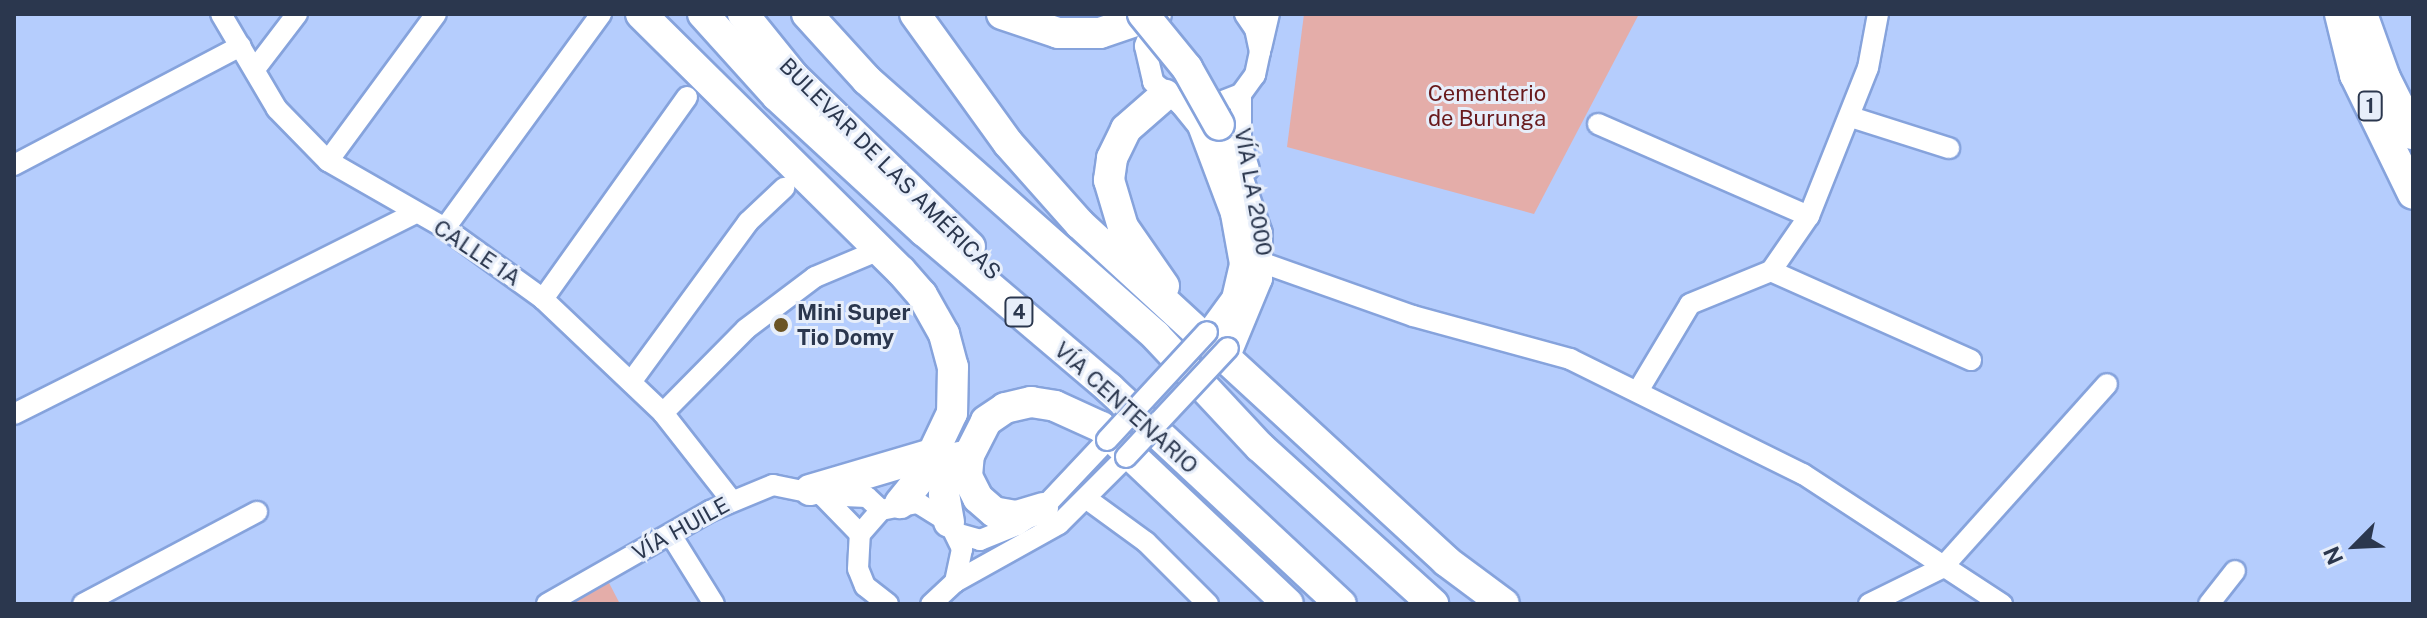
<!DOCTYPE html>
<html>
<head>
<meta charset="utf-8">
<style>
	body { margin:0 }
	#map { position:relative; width:2427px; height:618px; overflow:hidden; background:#b5cdfd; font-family:"Public Sans",sans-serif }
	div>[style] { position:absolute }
	.green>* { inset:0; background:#e4ada9 }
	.roads { filter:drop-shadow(2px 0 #86a3dc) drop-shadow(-2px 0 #86a3dc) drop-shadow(0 2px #86a3dc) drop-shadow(0 -2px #86a3dc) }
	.minor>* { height:20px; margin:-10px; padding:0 10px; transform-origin:10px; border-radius:10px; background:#fff }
	.highway>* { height:30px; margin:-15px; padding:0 15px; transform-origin:15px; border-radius:15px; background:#fff }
	.bridges { filter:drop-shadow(2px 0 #86a3dc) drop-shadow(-2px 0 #86a3dc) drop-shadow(0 2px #86a3dc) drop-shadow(0 -2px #86a3dc) }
	.minor-bridge>* { height:20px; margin:-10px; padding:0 10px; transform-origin:10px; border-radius:10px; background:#fff }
	.highway-bridge>* { height:30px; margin:-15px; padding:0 15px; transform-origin:15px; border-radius:15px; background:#fff }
	.dots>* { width:22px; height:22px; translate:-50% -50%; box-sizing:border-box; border:4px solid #e7eefa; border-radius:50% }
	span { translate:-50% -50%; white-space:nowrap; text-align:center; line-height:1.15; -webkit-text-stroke:6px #e7eefa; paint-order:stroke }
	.shield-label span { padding:2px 6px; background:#e7eefa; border:2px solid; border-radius:6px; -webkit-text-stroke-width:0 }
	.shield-label { font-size:20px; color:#2b374e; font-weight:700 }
	.park-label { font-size:22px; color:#691a1d }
	.street-label { font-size:22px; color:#2b374e }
	.poi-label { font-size:22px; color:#2b374e; font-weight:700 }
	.left { translate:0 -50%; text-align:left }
	.frame { position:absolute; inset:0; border:16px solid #2b374e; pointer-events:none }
	.north { position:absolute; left:2315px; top:506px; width:80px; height:80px; -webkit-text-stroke:6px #e7eefa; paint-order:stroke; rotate:246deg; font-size:22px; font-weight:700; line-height:32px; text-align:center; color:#2b374e }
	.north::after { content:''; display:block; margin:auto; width:28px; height:36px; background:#2b374e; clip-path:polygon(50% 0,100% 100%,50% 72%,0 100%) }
</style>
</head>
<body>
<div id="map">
	<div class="green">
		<div style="clip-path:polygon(1304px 14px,1639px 14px,1534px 214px,1287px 147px)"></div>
		<div style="clip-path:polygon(607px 579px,620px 604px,560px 604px)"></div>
	</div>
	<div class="roads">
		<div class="minor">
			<div style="left:221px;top:14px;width:110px;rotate:59.5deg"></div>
			<div style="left:277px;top:109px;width:73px;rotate:45.6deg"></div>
			<div style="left:328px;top:161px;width:135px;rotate:29.8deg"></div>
			<div style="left:445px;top:228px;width:121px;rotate:35.9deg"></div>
			<div style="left:543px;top:299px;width:166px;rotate:43.5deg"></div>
			<div style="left:663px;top:413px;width:112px;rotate:51.9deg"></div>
			<div style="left:1156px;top:17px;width:31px;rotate:111deg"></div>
			<div style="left:1145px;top:46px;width:37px;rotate:77deg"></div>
			<div style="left:1153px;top:82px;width:36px;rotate:39deg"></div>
			<div style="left:1181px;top:105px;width:21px;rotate:11deg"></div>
			<div style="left:1202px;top:109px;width:42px;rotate:-21deg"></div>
			<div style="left:1241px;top:94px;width:24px;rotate:-54deg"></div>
			<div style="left:1255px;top:75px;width:24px;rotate:-78deg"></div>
			<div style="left:1260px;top:52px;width:24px;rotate:-102deg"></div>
			<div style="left:1255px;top:29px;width:18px;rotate:-124deg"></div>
			<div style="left:1261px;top:48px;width:35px;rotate:-77deg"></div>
			<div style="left:255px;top:69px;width:69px;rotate:-52.6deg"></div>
			<div style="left:1241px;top:94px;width:49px;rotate:90deg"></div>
			<div style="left:1241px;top:143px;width:27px;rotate:73deg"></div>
			<div style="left:1181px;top:105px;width:27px;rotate:51deg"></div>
			<div style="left:1198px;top:126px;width:94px;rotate:69.4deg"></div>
			<div style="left:1231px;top:214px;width:51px;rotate:79.8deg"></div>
			<div style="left:1240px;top:264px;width:35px;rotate:103deg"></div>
			<div style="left:1232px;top:298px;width:42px;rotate:126.3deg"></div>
			<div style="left:1851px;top:117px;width:103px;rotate:17.6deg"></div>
			<div style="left:1598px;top:124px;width:230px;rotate:23.6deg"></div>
			<div style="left:328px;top:161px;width:182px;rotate:-53.7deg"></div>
			<div style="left:14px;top:165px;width:256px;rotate:-27.7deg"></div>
			<div style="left:445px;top:228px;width:265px;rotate:-53.9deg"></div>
			<div style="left:1266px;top:264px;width:156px;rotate:19.5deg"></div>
			<div style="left:1413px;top:316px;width:163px;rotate:15.3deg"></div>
			<div style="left:1570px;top:359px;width:260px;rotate:26.3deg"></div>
			<div style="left:1803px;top:474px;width:238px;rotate:33.2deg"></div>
			<div style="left:1771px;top:271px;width:219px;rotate:24deg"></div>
			<div style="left:543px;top:299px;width:248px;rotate:-54.5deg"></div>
			<div style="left:631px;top:382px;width:198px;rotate:-53.8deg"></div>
			<div style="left:748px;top:222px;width:50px;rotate:-43.4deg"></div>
			<div style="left:1638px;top:391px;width:101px;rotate:-59.1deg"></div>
			<div style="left:1690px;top:304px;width:87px;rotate:-22.2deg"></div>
			<div style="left:1771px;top:271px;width:67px;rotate:-55.4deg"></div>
			<div style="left:1809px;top:216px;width:159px;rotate:-68.3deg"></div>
			<div style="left:1868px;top:68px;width:55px;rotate:-79.5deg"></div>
			<div style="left:663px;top:413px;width:118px;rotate:-45.3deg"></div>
			<div style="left:746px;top:329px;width:86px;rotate:-37deg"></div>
			<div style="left:815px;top:277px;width:62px;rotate:-22.8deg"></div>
			<div style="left:14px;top:414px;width:449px;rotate:-26.6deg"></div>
			<div style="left:822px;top:495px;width:45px;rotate:2.5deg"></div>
			<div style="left:867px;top:497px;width:19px;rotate:43deg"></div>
			<div style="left:1087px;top:499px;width:73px;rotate:36.1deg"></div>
			<div style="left:1146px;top:542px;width:88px;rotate:45deg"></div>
			<div style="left:956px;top:533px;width:25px;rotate:16deg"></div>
			<div style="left:980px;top:540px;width:40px;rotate:-22deg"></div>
			<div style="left:1017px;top:525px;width:31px;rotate:-33deg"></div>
			<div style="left:1043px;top:508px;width:93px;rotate:-46.7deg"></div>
			<div style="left:671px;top:535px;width:81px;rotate:58.1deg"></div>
			<div style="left:955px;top:582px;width:119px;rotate:-29.1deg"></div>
			<div style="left:1059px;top:524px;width:95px;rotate:-45deg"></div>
			<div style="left:83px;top:604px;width:197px;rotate:-27.9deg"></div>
			<div style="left:547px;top:604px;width:188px;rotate:-29.7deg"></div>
			<div style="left:710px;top:511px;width:68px;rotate:-22.4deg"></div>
			<div style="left:773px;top:485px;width:50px;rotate:11.5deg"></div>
			<div style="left:822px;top:495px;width:54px;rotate:45.7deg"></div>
			<div style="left:888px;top:604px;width:29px;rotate:-142deg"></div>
			<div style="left:865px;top:586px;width:18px;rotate:-112deg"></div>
			<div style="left:858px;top:569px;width:35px;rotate:-87deg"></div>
			<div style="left:860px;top:534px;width:32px;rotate:-49deg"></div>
			<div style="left:881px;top:510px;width:38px;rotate:-11deg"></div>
			<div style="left:918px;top:503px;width:36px;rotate:32deg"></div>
			<div style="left:949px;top:522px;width:30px;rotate:64deg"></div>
			<div style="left:962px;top:549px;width:34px;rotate:102deg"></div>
			<div style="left:955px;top:582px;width:33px;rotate:137deg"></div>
			<div style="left:1869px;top:604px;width:81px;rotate:-26.3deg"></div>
			<div style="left:1942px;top:568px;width:247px;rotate:-48.1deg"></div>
			<div style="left:2209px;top:604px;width:42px;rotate:-51.8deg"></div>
		</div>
		<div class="highway">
			<div style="left:641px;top:14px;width:366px;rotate:44.7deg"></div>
			<div style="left:901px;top:271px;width:32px;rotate:49deg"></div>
			<div style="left:922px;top:295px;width:45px;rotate:60.6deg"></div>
			<div style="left:944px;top:334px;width:34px;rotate:75deg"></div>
			<div style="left:953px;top:367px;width:46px;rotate:91.2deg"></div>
			<div style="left:952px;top:413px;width:70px;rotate:115.5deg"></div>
			<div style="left:922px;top:476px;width:35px;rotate:129deg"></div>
			<div style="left:703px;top:14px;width:110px;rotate:47.9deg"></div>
			<div style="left:777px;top:96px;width:200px;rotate:42.6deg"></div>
			<div style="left:924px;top:231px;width:243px;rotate:40.3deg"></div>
			<div style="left:1109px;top:388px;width:317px;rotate:43deg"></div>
			<div style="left:743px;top:14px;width:80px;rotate:51.1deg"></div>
			<div style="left:793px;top:76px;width:246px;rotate:44deg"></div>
			<div style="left:807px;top:14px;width:89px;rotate:47.7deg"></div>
			<div style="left:867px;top:80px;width:386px;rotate:41.5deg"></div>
			<div style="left:1156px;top:336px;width:152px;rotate:46.9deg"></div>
			<div style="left:1260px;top:447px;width:234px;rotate:42.2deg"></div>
			<div style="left:915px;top:14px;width:159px;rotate:54.2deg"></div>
			<div style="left:1008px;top:143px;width:108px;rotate:48.4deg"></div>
			<div style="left:1080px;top:224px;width:498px;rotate:42.6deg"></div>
			<div style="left:1446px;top:561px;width:72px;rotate:36.6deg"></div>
			<div style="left:1002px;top:14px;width:59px;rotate:18.7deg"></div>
			<div style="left:1058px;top:33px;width:42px"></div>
			<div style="left:1100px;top:33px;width:59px;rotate:-18.7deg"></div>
			<div style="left:2340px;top:14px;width:63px;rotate:76.2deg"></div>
			<div style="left:2355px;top:75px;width:132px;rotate:64deg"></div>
			<div style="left:2362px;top:14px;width:68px;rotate:70.2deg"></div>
			<div style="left:2385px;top:78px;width:63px;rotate:63.4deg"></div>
			<div style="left:1219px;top:125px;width:115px;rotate:70.8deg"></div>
			<div style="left:1257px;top:234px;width:44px;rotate:90deg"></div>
			<div style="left:1257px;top:278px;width:76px;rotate:112.5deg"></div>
			<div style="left:1164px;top:286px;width:72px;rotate:-124.8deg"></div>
			<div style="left:1123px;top:227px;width:49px;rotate:-106.6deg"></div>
			<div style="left:1109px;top:180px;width:22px;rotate:-82deg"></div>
			<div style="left:1112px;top:158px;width:32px;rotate:-64deg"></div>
			<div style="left:1126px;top:129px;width:52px;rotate:-41.1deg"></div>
			<div style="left:810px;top:490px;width:130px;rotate:-16.5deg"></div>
			<div style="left:1043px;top:508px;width:28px;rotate:163deg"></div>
			<div style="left:1016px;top:516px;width:22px;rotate:-170deg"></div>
			<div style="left:994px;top:512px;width:21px;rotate:-139deg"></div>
			<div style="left:978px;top:498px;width:25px;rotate:-117deg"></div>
			<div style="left:967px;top:476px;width:21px;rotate:-85deg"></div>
			<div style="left:969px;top:455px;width:38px;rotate:-63deg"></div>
			<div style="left:986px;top:421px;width:23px;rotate:-34deg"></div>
			<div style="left:1005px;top:408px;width:27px;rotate:-13deg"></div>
			<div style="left:1031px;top:402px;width:24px;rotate:9deg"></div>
			<div style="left:1055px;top:406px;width:51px;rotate:24.5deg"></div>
			<div style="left:1101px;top:427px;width:257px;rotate:43.4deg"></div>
			<div style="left:949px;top:522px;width:28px;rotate:-100deg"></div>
			<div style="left:944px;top:494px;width:25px;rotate:-78deg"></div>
			<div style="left:949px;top:470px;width:13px;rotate:-63deg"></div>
			<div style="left:955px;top:458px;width:14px;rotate:-12deg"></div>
		</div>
	</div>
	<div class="bridges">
		<div class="minor-bridge">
			<div style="left:1107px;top:440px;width:147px;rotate:-47.2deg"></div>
			<div style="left:1126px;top:457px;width:149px;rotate:-46.9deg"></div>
		</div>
		<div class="highway-bridge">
			<div style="left:1143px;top:14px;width:70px;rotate:50.8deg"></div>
			<div style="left:1187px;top:68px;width:65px;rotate:60.7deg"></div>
		</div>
	</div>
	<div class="dots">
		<div style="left:781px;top:325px;background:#6a5323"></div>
	</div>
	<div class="shield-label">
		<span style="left:2370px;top:106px">1</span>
		<span style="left:1019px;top:312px">4</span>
	</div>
	<div class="park-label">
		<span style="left:1487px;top:106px">Cementerio<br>de Burunga</span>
	</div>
	<div class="street-label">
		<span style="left:890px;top:169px;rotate:45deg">BULEVAR DE LAS AMÉRICAS</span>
		<span style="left:1253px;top:192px;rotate:80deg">VÍA LA 2000</span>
		<span style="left:477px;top:253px;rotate:34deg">CALLE 1A</span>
		<span style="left:1126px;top:408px;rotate:42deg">VÍA CENTENARIO</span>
		<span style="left:681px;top:529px;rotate:-29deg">VÍA HUILE</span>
	</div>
	<div class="poi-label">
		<span class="left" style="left:797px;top:325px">Mini Super<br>Tio Domy</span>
	</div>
	<div class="frame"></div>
	<div class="north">N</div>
</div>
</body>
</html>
